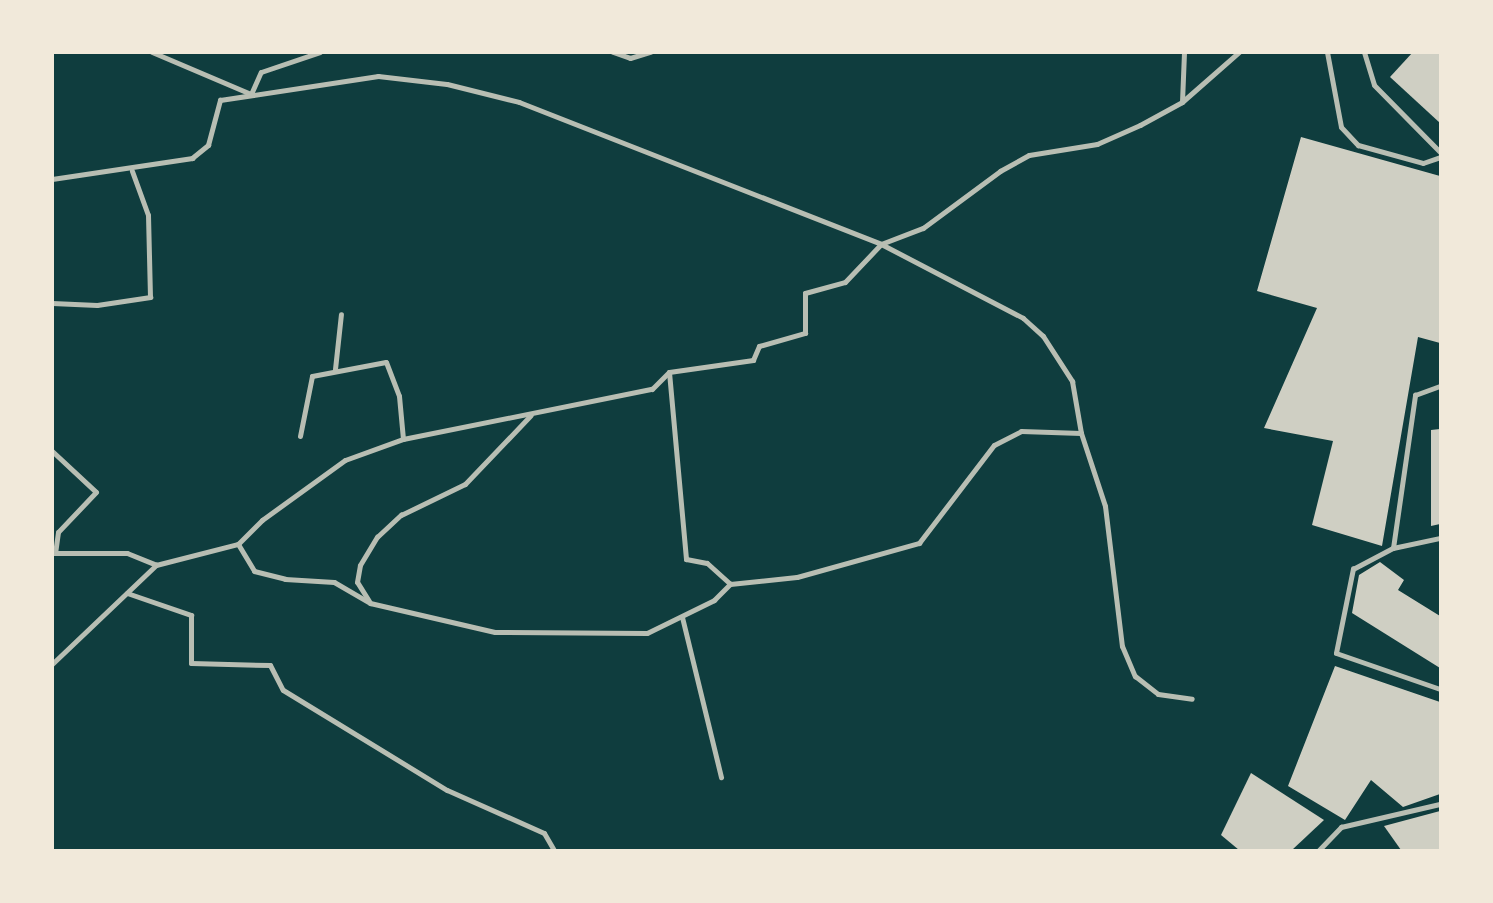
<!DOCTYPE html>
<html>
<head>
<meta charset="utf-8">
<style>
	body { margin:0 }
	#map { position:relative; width:1493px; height:903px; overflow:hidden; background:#0f3d3e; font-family:Arial,sans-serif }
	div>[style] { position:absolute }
	.building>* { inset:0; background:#cfcfc3 }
	.pedestrian>* { height:4.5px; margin:-2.25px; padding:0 2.25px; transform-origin:2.25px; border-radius:2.25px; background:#b8beb3 }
	.minor>* { height:5px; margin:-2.5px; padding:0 2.5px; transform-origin:2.5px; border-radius:2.5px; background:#b8beb3 }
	span { translate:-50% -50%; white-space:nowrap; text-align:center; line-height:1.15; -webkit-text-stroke:4px #f1e9da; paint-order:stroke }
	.frame { position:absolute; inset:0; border:54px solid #f1e9da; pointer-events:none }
</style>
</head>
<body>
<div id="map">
	<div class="building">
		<div style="clip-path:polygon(1413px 52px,1440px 52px,1440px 123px,1390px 77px)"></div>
		<div style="clip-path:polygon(1301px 137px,1440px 176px,1440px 343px,1418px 337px,1382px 546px,1312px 525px,1333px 441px,1264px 428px,1317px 308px,1257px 291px)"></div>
		<div style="clip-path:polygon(1440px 429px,1440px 524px,1431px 526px,1431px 430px)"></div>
		<div style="clip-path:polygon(1380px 562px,1404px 580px,1398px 590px,1440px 616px,1440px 668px,1352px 613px,1359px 575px)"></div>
		<div style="clip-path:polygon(1335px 666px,1440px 702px,1440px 794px,1403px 807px,1371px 780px,1345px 820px,1288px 786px)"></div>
		<div style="clip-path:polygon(1251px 773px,1324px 820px,1292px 850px,1239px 850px,1221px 835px)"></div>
		<div style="clip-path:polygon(1440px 811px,1440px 850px,1401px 850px,1384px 826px)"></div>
	</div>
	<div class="pedestrian">
		<div style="left:1336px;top:653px;width:86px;rotate:-78.6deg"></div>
		<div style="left:1353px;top:569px;width:45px;rotate:-27.7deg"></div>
		<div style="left:1393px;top:548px;width:48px;rotate:-12deg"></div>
		<div style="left:1319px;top:850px;width:32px;rotate:-46deg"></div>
		<div style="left:1341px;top:827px;width:102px;rotate:-13.1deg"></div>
	</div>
	<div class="minor">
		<div style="left:152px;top:52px;width:108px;rotate:23deg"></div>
		<div style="left:251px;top:94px;width:24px;rotate:-66deg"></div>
		<div style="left:261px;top:72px;width:62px;rotate:-18.7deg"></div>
		<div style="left:613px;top:52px;width:18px;rotate:19deg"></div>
		<div style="left:630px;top:58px;width:21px;rotate:-17deg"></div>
		<div style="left:1327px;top:52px;width:76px;rotate:79.4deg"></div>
		<div style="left:1341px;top:127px;width:25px;rotate:47deg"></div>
		<div style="left:1358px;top:145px;width:67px;rotate:15.5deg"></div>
		<div style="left:1423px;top:163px;width:18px;rotate:-19deg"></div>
		<div style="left:1364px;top:52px;width:34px;rotate:73deg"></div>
		<div style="left:1374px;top:85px;width:94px;rotate:45.4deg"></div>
		<div style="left:1182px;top:102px;width:50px;rotate:-87.7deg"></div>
		<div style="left:52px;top:179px;width:142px;rotate:-8.5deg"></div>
		<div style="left:192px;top:158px;width:21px;rotate:-39deg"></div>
		<div style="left:208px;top:145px;width:47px;rotate:-75.1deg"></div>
		<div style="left:220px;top:100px;width:160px;rotate:-8.6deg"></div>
		<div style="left:378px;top:76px;width:69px;rotate:6.6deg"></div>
		<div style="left:447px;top:84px;width:74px;rotate:14deg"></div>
		<div style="left:519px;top:102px;width:389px;rotate:21.4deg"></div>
		<div style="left:881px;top:244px;width:160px;rotate:27.5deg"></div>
		<div style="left:1023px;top:318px;width:27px;rotate:42deg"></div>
		<div style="left:1043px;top:336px;width:54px;rotate:57.2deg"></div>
		<div style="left:1072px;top:381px;width:53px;rotate:80.2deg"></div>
		<div style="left:1081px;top:433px;width:77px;rotate:71.8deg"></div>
		<div style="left:1105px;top:506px;width:141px;rotate:83.1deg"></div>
		<div style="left:1122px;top:646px;width:33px;rotate:67deg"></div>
		<div style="left:1135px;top:676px;width:29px;rotate:38deg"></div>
		<div style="left:1158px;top:694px;width:34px;rotate:8deg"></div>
		<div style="left:52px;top:303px;width:45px;rotate:2.5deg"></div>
		<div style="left:97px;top:305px;width:54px;rotate:-8.6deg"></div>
		<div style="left:150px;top:297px;width:82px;rotate:-91.4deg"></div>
		<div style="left:148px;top:215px;width:47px;rotate:-110deg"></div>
		<div style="left:335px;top:369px;width:55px;rotate:-83.8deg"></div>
		<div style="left:669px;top:372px;width:188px;rotate:84.8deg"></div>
		<div style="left:686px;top:559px;width:21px;rotate:11deg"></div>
		<div style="left:707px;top:563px;width:31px;rotate:42deg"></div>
		<div style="left:300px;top:436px;width:61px;rotate:-78.7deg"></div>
		<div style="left:312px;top:376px;width:75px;rotate:-10.7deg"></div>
		<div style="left:386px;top:362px;width:36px;rotate:69deg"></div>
		<div style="left:399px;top:396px;width:43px;rotate:84.7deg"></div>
		<div style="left:52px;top:451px;width:60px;rotate:43deg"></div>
		<div style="left:96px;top:492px;width:55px;rotate:133.5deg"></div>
		<div style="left:58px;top:532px;width:21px;rotate:98deg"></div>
		<div style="left:238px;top:544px;width:34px;rotate:-45deg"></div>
		<div style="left:262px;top:520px;width:102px;rotate:-35.9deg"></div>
		<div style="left:345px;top:460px;width:62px;rotate:-19.9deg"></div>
		<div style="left:403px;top:439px;width:254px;rotate:-11.4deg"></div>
		<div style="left:652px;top:389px;width:24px;rotate:-45deg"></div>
		<div style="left:669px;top:372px;width:85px;rotate:-8.1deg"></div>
		<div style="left:753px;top:360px;width:15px;rotate:-67deg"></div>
		<div style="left:759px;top:346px;width:48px;rotate:-15.8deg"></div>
		<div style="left:805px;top:333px;width:40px;rotate:-90deg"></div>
		<div style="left:805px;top:293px;width:41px;rotate:-15.4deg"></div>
		<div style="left:845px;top:282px;width:52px;rotate:-46.5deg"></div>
		<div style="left:881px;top:244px;width:45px;rotate:-20.9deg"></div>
		<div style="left:923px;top:228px;width:96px;rotate:-36.5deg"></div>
		<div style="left:1000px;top:171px;width:33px;rotate:-29deg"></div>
		<div style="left:1029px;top:155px;width:69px;rotate:-9.2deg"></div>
		<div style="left:1097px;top:144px;width:47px;rotate:-23.8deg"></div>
		<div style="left:1140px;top:125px;width:48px;rotate:-28.7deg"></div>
		<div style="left:1182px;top:102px;width:76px;rotate:-41.3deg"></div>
		<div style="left:1393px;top:548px;width:155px;rotate:-81.8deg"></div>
		<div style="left:1415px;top:395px;width:27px;rotate:-20deg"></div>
		<div style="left:54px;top:553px;width:73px"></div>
		<div style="left:127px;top:553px;width:31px;rotate:22deg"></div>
		<div style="left:127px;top:593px;width:68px;rotate:19deg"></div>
		<div style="left:191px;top:615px;width:48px;rotate:90deg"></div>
		<div style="left:191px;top:663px;width:79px;rotate:1.5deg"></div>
		<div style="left:270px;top:665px;width:28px;rotate:63deg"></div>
		<div style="left:283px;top:690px;width:192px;rotate:31.4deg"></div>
		<div style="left:447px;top:790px;width:106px;rotate:23.9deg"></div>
		<div style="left:544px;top:833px;width:20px;rotate:60deg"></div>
		<div style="left:369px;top:601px;width:22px;rotate:-122deg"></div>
		<div style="left:357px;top:582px;width:17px;rotate:-80deg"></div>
		<div style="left:360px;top:565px;width:33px;rotate:-59deg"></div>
		<div style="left:377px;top:537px;width:33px;rotate:-43deg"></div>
		<div style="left:401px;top:515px;width:71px;rotate:-25.8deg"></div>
		<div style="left:465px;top:484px;width:95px;rotate:-46.3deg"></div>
		<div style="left:682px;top:617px;width:165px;rotate:76.3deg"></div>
		<div style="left:1336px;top:653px;width:110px;rotate:19.1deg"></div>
		<div style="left:52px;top:664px;width:144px;rotate:-43.6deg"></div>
		<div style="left:156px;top:565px;width:85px;rotate:-14.4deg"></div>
		<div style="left:238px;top:544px;width:31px;rotate:59deg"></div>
		<div style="left:254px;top:571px;width:32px;rotate:14deg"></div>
		<div style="left:285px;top:579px;width:49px;rotate:3.5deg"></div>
		<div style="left:334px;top:582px;width:42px;rotate:30.3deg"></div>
		<div style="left:370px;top:603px;width:128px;rotate:13.1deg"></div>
		<div style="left:495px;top:632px;width:152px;rotate:0.4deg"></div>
		<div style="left:647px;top:633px;width:75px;rotate:-26.2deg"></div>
		<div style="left:714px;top:600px;width:23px;rotate:-45deg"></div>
		<div style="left:730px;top:584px;width:67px;rotate:-6deg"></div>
		<div style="left:797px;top:577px;width:127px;rotate:-15.6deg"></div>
		<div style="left:919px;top:543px;width:123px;rotate:-52.6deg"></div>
		<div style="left:994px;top:445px;width:30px;rotate:-27deg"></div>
		<div style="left:1021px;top:431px;width:60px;rotate:1.9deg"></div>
	</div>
	<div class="frame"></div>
</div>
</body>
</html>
